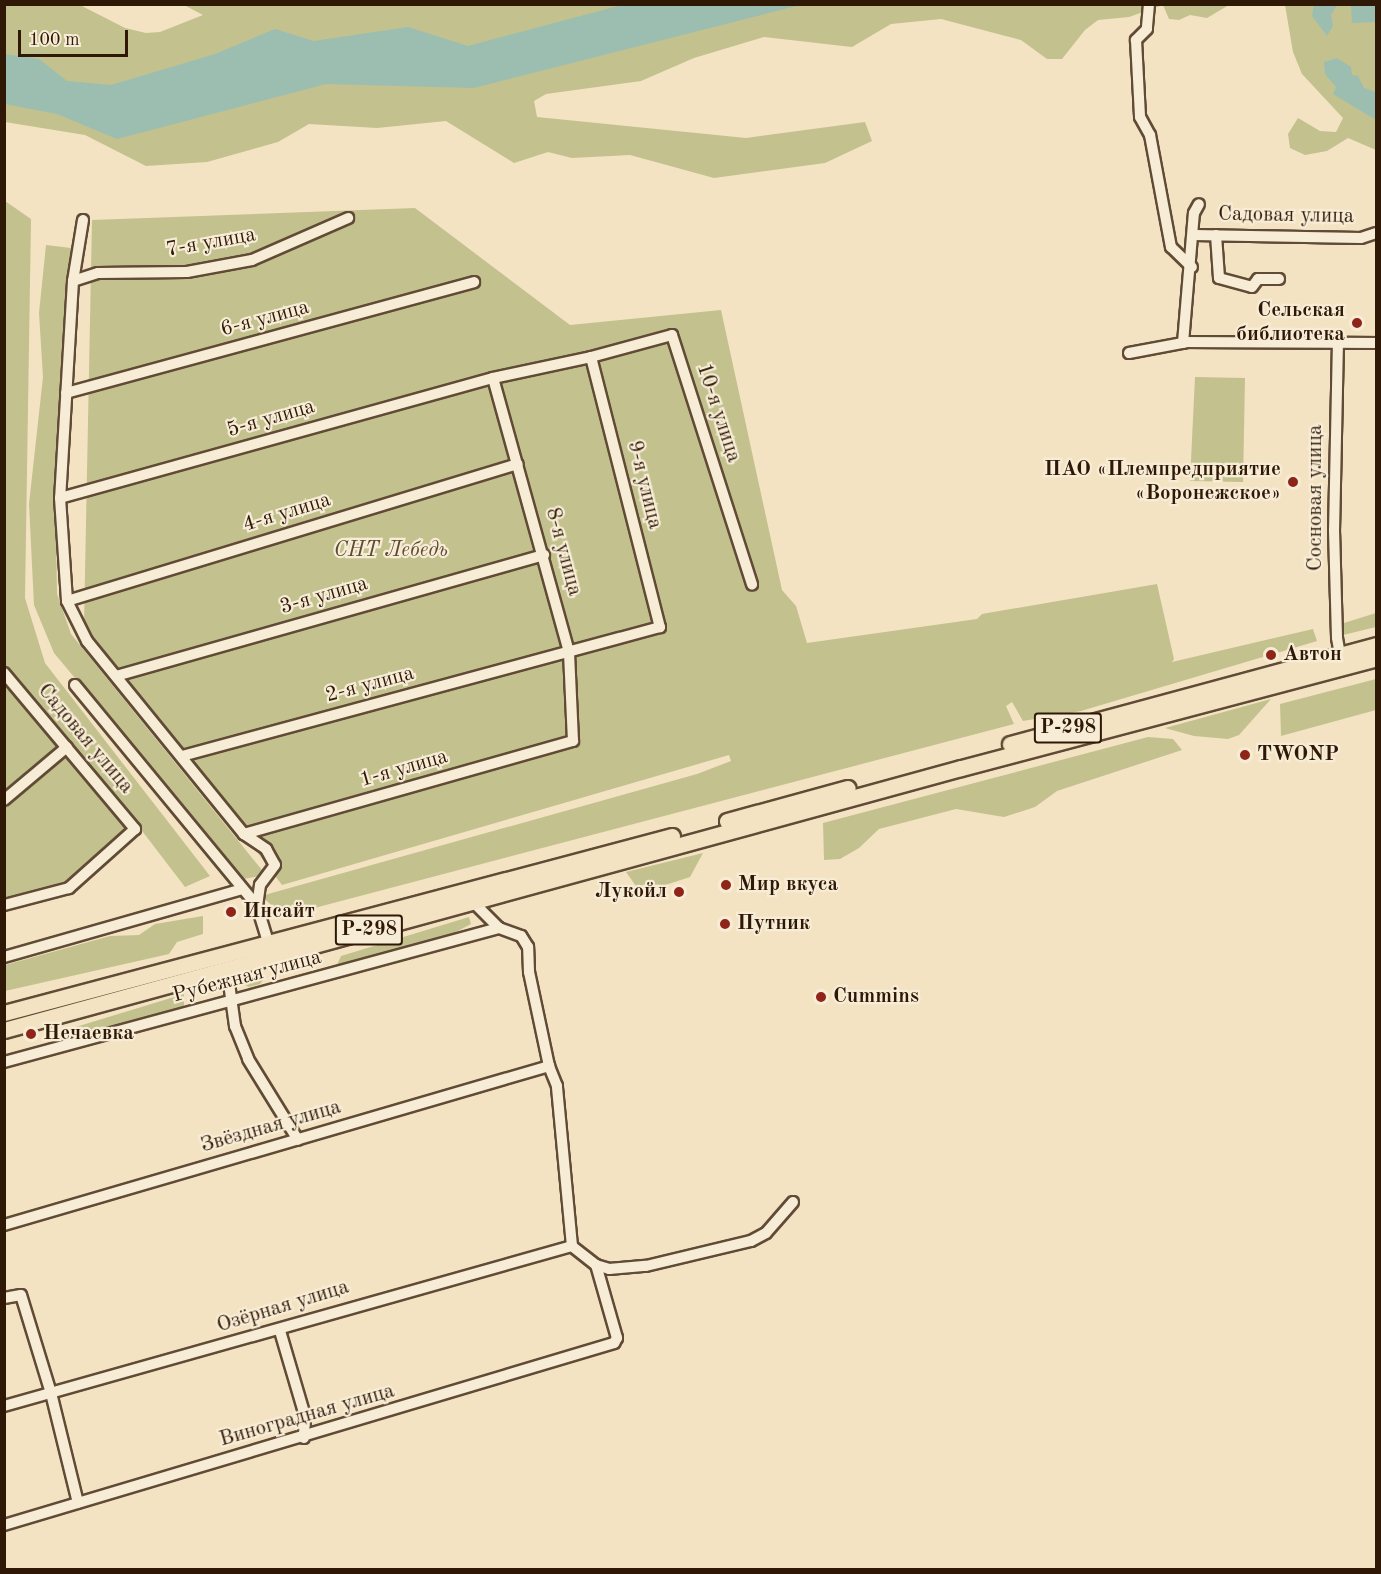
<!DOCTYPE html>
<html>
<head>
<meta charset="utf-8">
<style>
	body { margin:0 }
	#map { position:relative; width:1381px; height:1574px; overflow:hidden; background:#f3e3c2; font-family:"Old Standard TT",serif }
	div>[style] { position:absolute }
	.green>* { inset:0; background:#c3c18e }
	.water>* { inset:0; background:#9bbeb0 }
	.roads { filter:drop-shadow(2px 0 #614b36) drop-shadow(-2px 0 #614b36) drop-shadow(0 2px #614b36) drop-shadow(0 -2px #614b36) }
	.minor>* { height:10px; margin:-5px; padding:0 5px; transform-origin:5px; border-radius:5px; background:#f7edd7 }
	.highway>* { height:15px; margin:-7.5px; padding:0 7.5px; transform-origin:7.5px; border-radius:7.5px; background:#f3e3c2 }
	.dots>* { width:16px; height:16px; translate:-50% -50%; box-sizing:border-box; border:3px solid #f7edd7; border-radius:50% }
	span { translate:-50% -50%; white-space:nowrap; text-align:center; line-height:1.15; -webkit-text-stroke:4.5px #f7edd7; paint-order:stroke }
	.shield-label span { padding:2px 4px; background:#f7edd7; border:2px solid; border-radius:4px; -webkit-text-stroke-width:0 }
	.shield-label { font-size:20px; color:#301807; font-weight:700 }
	.street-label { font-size:21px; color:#301807 }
	.poi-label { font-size:21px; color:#301807; font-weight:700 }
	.right { translate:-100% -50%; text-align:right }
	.left { translate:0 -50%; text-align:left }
	.park-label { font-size:21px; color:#5c4b30; font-style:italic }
	.frame { position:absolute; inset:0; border:6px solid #301807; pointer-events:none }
	.scale { position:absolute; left:18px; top:30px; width:110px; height:27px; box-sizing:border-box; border:3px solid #301807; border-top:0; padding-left:8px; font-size:18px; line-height:21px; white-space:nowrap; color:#301807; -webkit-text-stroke:4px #f7edd7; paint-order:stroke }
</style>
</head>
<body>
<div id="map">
	<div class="green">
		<div style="clip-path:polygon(182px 4px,1229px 5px,1207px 18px,1190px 15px,1179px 20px,1169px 19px,1163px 5px,1129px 17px,1098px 20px,1085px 30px,1062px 59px,1047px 59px,1021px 40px,941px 19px,891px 24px,852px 47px,764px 37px,694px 58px,641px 81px,546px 94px,534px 101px,537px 117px,746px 138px,865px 122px,872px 141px,825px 163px,714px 178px,630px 155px,572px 158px,548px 152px,514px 163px,446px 121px,377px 128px,309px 124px,278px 142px,207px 162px,146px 166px,85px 135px,5px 122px,5px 5px,80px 5px,125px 28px,146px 33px,160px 32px,203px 15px)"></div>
		<div style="clip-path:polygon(1285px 5px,1376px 5px,1376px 150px,1348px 138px,1327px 151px,1305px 155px,1290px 148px,1288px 134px,1298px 118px,1320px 131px,1336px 132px,1343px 118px,1302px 74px,1293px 52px)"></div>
		<div style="clip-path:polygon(5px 201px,31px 219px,25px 598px,45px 663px,210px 876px,185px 887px,136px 823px,69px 884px,5px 902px)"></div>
		<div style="clip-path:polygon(415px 208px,570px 325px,721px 310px,782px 590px,796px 606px,807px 643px,977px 619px,982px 614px,1157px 584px,1174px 659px,1172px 662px,1313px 629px,1317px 641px,1081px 711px,1023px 721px,1012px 702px,1006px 706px,1014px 724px,284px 916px,261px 896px,697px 774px,731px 761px,729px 755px,282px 885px,84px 624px,92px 220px)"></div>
		<div style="clip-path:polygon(46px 245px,71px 248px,55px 470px,57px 594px,71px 634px,266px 875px,243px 879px,54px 653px,34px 605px,29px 504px,43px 377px,39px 313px)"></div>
		<div style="clip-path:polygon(1195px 377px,1245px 378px,1243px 482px,1190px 481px)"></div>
		<div style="clip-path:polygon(1376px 613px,1376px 627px,1343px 635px,1344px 623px)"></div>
		<div style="clip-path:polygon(1376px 679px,1376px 710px,1281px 736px,1280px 704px)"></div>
		<div style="clip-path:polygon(1271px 699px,1239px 735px,1228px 739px,1194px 736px,1165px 728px)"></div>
		<div style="clip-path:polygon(1148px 737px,1173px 739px,1182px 750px,1057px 791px,1035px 807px,1004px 817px,956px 809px,879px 829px,859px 848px,840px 859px,824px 860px,823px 823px)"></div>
		<div style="clip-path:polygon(703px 853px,690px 877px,656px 888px,636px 886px,626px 872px)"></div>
		<div style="clip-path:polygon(203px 916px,203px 934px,177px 942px,169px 954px,5px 991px,5px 965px,110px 936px,139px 935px,155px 924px)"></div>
		<div style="clip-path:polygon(469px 917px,471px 924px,454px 933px,337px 965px,341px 956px)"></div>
		<div style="clip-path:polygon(266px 976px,260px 984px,249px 987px,237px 981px)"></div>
		<div style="clip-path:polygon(184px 994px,184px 1008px,60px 1042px,56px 1033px)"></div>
	</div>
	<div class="water">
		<div style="clip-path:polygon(622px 5px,800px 5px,474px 88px,326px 84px,117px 139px,57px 114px,5px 104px,5px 54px,39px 59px,67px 81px,111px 85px,215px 54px,275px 29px,314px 41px,408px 27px,468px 46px)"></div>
		<div style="clip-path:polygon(1314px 5px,1337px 5px,1331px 15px,1333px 26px,1327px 36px,1312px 16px)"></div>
		<div style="clip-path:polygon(1351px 5px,1376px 5px,1376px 22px,1352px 23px)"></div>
		<div style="clip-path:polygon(1337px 58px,1351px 67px,1352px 75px,1358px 76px,1364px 88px,1376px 92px,1376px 120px,1333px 94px,1336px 87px,1325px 74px,1324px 62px)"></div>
	</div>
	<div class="roads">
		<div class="minor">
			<div style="left:1149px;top:4px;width:25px;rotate:95deg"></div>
			<div style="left:1147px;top:29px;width:16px;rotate:135deg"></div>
			<div style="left:1136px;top:40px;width:77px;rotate:87deg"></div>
			<div style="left:1140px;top:117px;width:21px;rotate:61deg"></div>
			<div style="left:1150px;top:135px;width:114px;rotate:79.4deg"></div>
			<div style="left:1171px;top:247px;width:29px;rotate:44deg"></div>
			<div style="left:83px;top:220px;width:62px;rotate:99.3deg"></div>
			<div style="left:73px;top:281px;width:217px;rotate:93.4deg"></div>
			<div style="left:60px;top:498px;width:103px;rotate:86.1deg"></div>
			<div style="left:67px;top:601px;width:45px;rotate:63.4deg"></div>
			<div style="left:87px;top:641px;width:249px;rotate:50.9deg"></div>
			<div style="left:244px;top:834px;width:27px;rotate:34deg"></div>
			<div style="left:266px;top:849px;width:18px;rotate:61deg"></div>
			<div style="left:275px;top:865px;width:25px;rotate:127deg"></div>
			<div style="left:260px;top:885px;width:21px;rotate:98deg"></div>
			<div style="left:257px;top:906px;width:41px;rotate:72.9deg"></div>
			<div style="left:1194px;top:235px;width:167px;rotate:1deg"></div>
			<div style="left:1361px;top:238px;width:16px;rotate:-18deg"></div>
			<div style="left:1216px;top:235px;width:43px;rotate:86deg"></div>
			<div style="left:1219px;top:278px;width:34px;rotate:15deg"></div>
			<div style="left:1252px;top:287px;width:10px;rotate:-53deg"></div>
			<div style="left:1258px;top:279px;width:21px"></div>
			<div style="left:73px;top:281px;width:26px;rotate:-18deg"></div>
			<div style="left:98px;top:273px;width:89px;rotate:-0.6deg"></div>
			<div style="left:187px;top:272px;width:66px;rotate:-10.5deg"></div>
			<div style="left:252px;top:260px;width:105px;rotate:-23.6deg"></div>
			<div style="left:1338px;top:341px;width:189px;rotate:91.2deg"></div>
			<div style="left:1334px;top:530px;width:108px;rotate:88.4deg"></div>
			<div style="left:1337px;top:638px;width:17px;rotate:80deg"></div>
			<div style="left:1183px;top:343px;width:130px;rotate:-85.2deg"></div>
			<div style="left:1194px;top:213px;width:10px;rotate:-61deg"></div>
			<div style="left:1129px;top:353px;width:59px;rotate:-10.7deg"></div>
			<div style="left:1187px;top:342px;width:189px;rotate:0.3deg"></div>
			<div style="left:591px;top:357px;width:84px;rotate:-15.2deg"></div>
			<div style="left:672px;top:335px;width:262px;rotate:72.2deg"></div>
			<div style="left:66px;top:393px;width:423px;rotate:-15.2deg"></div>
			<div style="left:60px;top:498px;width:449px;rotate:-15.5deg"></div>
			<div style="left:493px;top:378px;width:100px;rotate:-12.1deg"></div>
			<div style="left:591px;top:357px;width:279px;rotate:75.7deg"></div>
			<div style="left:660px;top:627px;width:496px;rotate:164.9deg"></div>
			<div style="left:67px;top:601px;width:471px;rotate:-16.9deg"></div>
			<div style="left:4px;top:673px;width:204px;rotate:50deg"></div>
			<div style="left:135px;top:829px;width:89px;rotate:138.2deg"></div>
			<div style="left:69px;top:888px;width:67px;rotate:165.3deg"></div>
			<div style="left:116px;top:676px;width:445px;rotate:-15.8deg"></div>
			<div style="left:75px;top:685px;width:286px;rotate:50.5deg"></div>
			<div style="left:4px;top:800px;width:82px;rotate:-40.1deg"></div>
			<div style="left:244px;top:834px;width:342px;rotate:-15.8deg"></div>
			<div style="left:573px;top:741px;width:89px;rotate:-92.6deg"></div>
			<div style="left:569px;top:652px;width:284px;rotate:-105.5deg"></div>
			<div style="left:4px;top:957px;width:248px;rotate:-15.9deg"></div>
			<div style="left:227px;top:969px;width:58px;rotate:82deg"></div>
			<div style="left:235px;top:1026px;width:35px;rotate:68deg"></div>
			<div style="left:248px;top:1059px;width:95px;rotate:58.3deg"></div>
			<div style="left:4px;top:1062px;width:513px;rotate:-15.15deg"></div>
			<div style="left:4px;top:1225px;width:568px;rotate:-16.26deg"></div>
			<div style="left:596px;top:1265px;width:14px;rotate:17deg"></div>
			<div style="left:609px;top:1269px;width:37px;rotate:-5deg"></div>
			<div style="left:646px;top:1266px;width:108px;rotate:-13.4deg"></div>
			<div style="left:751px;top:1241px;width:17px;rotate:-28deg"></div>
			<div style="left:766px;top:1233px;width:41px;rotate:-48.9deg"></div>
			<div style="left:4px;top:1298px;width:17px;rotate:-10deg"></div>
			<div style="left:21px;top:1295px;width:102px;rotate:73deg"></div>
			<div style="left:51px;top:1393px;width:113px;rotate:76.2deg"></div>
			<div style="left:280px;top:1331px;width:89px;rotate:73.6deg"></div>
			<div style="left:305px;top:1416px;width:22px;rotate:93deg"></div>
			<div style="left:4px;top:1406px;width:590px;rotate:-15.73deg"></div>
			<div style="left:4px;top:1525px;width:637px;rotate:-16.61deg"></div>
			<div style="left:614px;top:1343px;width:6px;rotate:-59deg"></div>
			<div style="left:617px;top:1338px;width:76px;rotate:-106deg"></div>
			<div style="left:596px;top:1265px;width:31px;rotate:-142deg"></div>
			<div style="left:572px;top:1246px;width:161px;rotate:-95.4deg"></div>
			<div style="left:557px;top:1086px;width:22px;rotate:-112deg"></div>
			<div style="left:549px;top:1066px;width:96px;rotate:-102deg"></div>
			<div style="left:529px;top:972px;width:25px;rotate:-92deg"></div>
			<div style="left:528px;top:947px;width:13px;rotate:-122deg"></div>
			<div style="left:521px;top:936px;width:23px;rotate:-160deg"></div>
			<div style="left:499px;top:928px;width:37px;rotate:-135deg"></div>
		</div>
		<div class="highway">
			<div style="left:1010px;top:744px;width:379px;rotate:-15.1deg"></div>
			<div style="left:727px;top:821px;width:125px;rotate:-15.3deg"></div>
			<div style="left:4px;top:1013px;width:691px;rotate:-14.84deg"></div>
			<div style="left:4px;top:1030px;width:992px;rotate:-15.31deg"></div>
			<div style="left:961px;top:768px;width:429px;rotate:-14.8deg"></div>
		</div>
	</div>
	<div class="dots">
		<div style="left:1357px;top:323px;background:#8f2418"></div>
		<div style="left:1293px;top:482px;background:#8f2418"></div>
		<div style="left:1271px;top:655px;background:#8f2418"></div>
		<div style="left:1245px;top:755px;background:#8f2418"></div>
		<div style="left:726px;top:885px;background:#8f2418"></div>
		<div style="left:679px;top:892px;background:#8f2418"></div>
		<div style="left:231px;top:912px;background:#8f2418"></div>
		<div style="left:725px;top:924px;background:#8f2418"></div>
		<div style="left:821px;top:997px;background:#8f2418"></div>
		<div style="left:31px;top:1034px;background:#8f2418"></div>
	</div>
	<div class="shield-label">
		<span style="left:1068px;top:728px">Р-298</span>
		<span style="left:369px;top:930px">Р-298</span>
	</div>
	<div class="street-label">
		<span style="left:1286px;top:216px;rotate:1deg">Садовая улица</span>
		<span style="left:211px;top:243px;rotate:-10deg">7-я улица</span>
		<span style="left:265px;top:319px;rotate:-15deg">6-я улица</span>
		<span style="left:718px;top:413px;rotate:72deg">10-я улица</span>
		<span style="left:271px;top:419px;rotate:-16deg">5-я улица</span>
		<span style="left:644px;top:485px;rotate:76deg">9-я улица</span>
		<span style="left:1316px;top:498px;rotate:-90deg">Сосновая улица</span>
		<span style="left:287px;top:513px;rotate:-17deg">4-я улица</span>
		<span style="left:563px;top:552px;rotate:75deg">8-я улица</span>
		<span style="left:324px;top:596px;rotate:-16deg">3-я улица</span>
		<span style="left:370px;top:685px;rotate:-15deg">2-я улица</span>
		<span style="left:85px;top:739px;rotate:50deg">Садовая улица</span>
		<span style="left:404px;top:769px;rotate:-16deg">1-я улица</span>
		<span style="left:247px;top:977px;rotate:-15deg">Рубежная улица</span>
		<span style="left:271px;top:1127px;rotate:-16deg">Звёздная улица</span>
		<span style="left:283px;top:1307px;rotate:-17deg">Озёрная улица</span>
		<span style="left:307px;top:1416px;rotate:-16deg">Виноградная улица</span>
	</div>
	<div class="poi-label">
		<span class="right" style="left:1345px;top:323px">Сельская<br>библиотека</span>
		<span class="right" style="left:1281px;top:482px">ПАО «Племпредприятие<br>«Воронежское»</span>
		<span class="left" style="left:1283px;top:655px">Автон</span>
		<span class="left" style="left:1257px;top:755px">TWONP</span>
		<span class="left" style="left:738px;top:885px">Мир вкуса</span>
		<span class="right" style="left:667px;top:892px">Лукойл</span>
		<span class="left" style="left:243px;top:912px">Инсайт</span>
		<span class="left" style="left:737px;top:924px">Путник</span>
		<span class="left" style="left:833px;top:997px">Cummins</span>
		<span class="left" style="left:43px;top:1034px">Нечаевка</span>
	</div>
	<div class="park-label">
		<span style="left:391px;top:551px">СНТ Лебедь</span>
	</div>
	<div class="frame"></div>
	<div class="scale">100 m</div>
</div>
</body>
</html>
